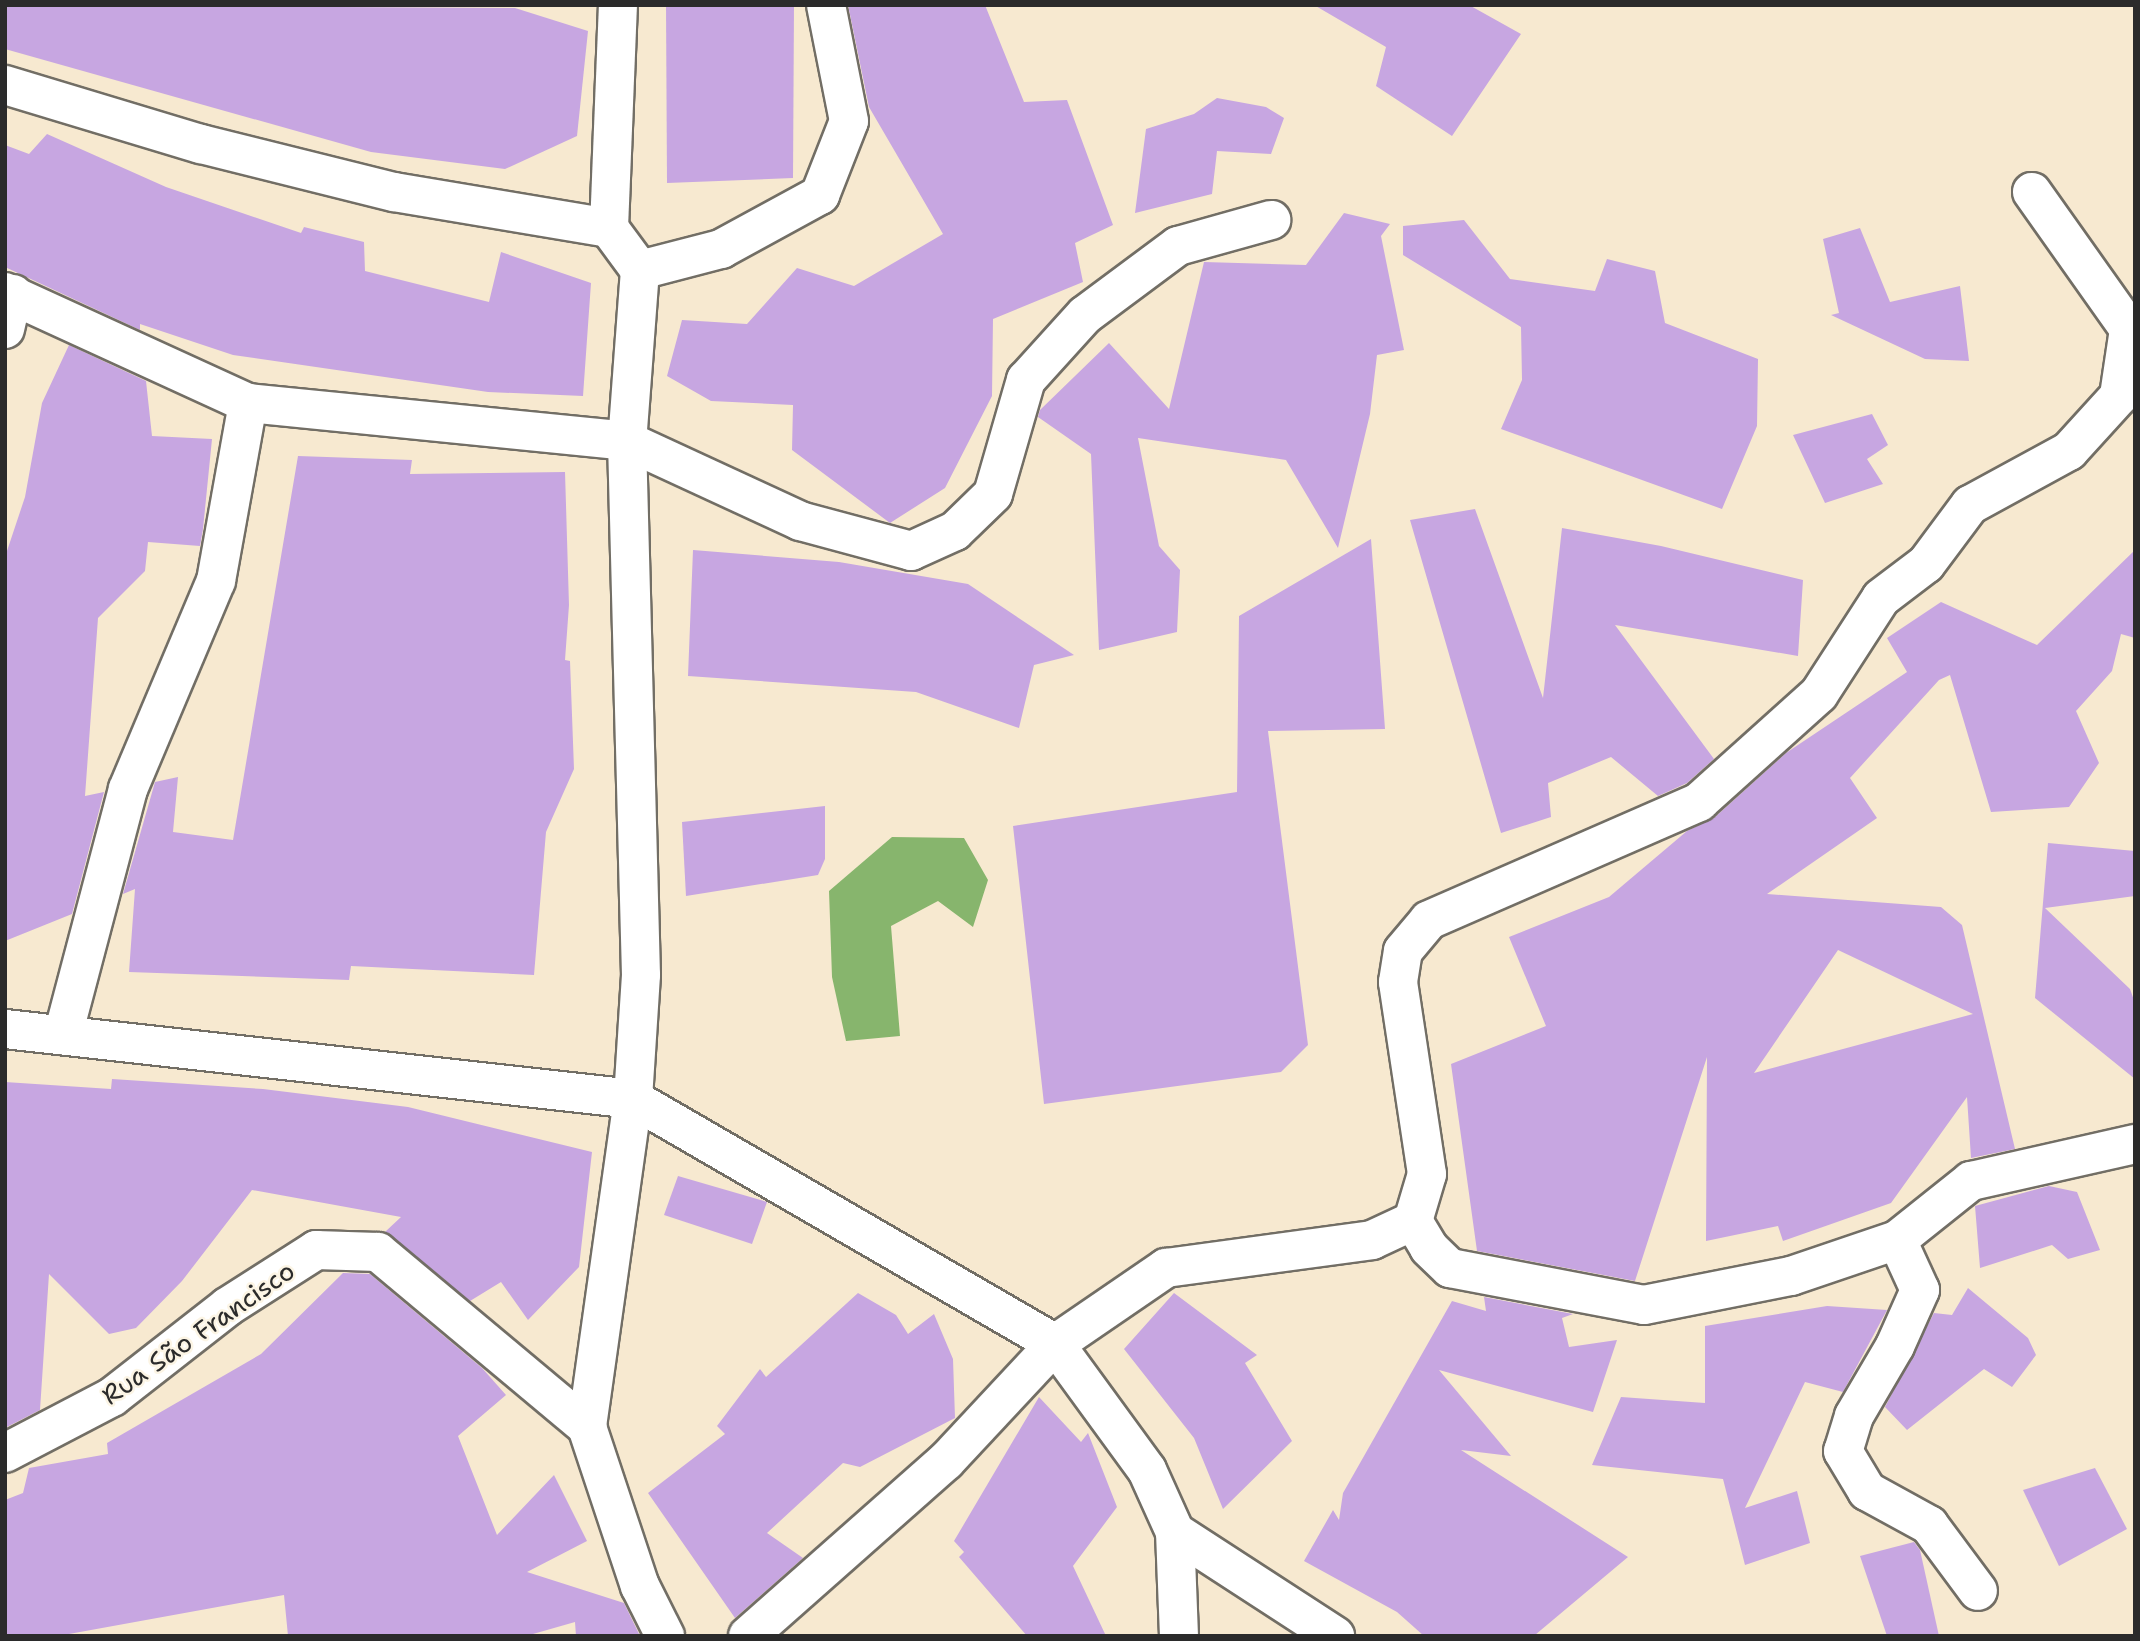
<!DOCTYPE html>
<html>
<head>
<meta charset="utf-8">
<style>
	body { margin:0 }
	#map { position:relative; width:2140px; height:1641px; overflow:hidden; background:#f7e9d0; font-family:"Shantell Sans",sans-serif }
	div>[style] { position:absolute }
	.forest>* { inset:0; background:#87b56d }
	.building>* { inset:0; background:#c7a6e1 }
	.roads { filter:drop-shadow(2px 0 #726e65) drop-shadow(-2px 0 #726e65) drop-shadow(0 2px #726e65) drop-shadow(0 -2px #726e65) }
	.minor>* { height:38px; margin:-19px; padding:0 19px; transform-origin:19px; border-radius:19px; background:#fff }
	span { translate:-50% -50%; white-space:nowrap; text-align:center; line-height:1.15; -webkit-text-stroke:5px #fcf5e5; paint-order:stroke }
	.street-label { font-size:26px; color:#2b2b2b }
	.frame { position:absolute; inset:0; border:7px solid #2b2b2b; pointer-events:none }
</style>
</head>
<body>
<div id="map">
	<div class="forest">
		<div style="clip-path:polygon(892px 837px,964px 838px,988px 880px,973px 927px,938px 901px,891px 926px,900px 1036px,846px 1041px,832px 977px,829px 891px)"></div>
	</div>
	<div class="building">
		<div style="clip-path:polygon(5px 5px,515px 8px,588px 31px,577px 136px,505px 169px,371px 152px,5px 49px)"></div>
		<div style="clip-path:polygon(666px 5px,794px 5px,793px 178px,667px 183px)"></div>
		<div style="clip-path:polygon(848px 5px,985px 5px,1024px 102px,1067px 100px,1113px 225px,1075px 243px,1083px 282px,993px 319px,992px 396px,945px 488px,890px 523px,792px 450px,793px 405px,711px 401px,667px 376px,682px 320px,747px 324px,797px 268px,854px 286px,943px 234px,869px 107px)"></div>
		<div style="clip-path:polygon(1314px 5px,1469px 5px,1521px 34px,1452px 136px,1376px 86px,1386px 47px)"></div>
		<div style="clip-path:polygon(1217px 98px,1266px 107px,1284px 118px,1271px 154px,1217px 151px,1212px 194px,1135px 213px,1146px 129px,1194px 114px)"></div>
		<div style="clip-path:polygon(47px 134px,166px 187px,301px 233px,304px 227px,364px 242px,365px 271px,489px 302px,501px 252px,591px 283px,583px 396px,488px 392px,233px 355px,140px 324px,140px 330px,5px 267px,5px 145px,29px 154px)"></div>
		<div style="clip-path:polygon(1344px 213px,1390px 224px,1381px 236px,1404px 350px,1377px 355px,1370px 414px,1338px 548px,1286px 460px,1138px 438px,1159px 546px,1180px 570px,1177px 632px,1099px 650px,1091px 454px,1038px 417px,1040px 410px,1109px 343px,1169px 409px,1204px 262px,1306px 265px)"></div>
		<div style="clip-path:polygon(1464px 220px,1510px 279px,1595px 291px,1607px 259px,1655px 271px,1665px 323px,1758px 359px,1757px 426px,1722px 509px,1501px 429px,1522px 380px,1521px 327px,1403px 255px,1403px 226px)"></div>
		<div style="clip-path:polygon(1860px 228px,1890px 302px,1960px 286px,1969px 361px,1925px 359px,1831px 315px,1839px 313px,1823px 239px)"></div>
		<div style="clip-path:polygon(69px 345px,146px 381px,152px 436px,212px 439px,203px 529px,200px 546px,148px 542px,145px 571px,98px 618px,85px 796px,104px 792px,72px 914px,5px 941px,5px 557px,25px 497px,42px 403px)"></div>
		<div style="clip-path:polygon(1872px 414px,1888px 445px,1867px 459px,1883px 484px,1825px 503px,1793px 435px)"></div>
		<div style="clip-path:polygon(298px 456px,412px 460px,410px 474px,565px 472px,569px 605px,565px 660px,570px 661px,574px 769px,546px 832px,534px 975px,351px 966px,349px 980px,129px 972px,135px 889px,123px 894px,155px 782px,178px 777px,173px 832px,233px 840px)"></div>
		<div style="clip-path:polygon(1475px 509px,1543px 698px,1562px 528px,1661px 546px,1803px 580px,1798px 656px,1615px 625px,1714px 759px,1687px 783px,1658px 796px,1611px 757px,1548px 783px,1551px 817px,1501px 833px,1410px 520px)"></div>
		<div style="clip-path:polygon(1371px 539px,1385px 729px,1268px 731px,1308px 1045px,1281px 1072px,1044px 1104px,1013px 826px,1237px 792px,1239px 616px)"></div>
		<div style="clip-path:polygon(693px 550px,839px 562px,968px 584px,1074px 655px,1034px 665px,1019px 728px,916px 692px,688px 676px)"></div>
		<div style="clip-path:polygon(evenodd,2135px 550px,2135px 638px,2121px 634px,2112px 671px,2076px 711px,2099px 763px,2069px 807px,1991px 812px,1950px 675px,1939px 680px,1850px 778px,1877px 818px,1767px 894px,1941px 907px,1962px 925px,2015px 1149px,1971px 1158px,1967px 1097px,1891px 1203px,1783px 1241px,1778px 1226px,1706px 1241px,1707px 1057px,1635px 1281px,1477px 1251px,1451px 1064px,1546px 1026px,1509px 937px,1609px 897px,1687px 831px,1714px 818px,1786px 753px,1907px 672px,1887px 638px,1941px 602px,2037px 645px,2135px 550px,1838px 950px,1973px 1014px,1754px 1073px,1838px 950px)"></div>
		<div style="clip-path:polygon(825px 806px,825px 859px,818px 875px,686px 896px,682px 822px)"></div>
		<div style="clip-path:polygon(2048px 843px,2135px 851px,2135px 896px,2045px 908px,2130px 989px,2135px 1003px,2135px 1079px,2035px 998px)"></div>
		<div style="clip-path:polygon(112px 1079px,263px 1089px,408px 1107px,592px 1152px,579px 1267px,528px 1320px,501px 1282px,470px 1301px,385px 1232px,401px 1217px,252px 1190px,182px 1281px,136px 1328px,109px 1334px,49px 1274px,40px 1410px,5px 1428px,5px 1082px,111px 1089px)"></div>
		<div style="clip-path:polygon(678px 1176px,767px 1202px,752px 1244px,664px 1215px)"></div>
		<div style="clip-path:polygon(2049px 1186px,2077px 1192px,2100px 1250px,2068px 1259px,2052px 1245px,1980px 1268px,1975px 1206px)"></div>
		<div style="clip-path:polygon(343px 1273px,370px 1274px,482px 1368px,506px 1395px,458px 1436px,497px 1535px,554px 1475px,587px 1541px,527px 1572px,624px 1603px,640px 1636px,576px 1636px,575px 1622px,526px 1636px,288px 1636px,284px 1595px,58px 1636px,5px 1636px,5px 1500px,23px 1493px,29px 1468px,108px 1454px,107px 1443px,261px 1354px)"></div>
		<div style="clip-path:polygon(1968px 1288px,2028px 1338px,2036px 1355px,2012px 1387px,1984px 1369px,1907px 1430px,1885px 1407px,1934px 1313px,1952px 1315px)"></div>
		<div style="clip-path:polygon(858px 1293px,896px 1315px,908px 1334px,934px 1314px,953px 1359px,955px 1418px,860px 1467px,843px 1463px,767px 1533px,803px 1558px,735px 1618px,648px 1493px,725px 1434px,717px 1426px,760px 1369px,766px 1377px)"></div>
		<div style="clip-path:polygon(1174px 1293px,1257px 1355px,1245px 1363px,1292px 1441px,1223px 1509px,1194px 1438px,1124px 1349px)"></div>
		<div style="clip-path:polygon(1484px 1297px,1573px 1314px,1562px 1318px,1569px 1347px,1617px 1340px,1593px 1412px,1439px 1370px,1511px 1456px,1461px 1450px,1628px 1557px,1535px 1635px,1424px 1636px,1397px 1612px,1304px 1561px,1333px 1510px,1339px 1520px,1343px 1493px,1452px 1301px,1486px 1311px)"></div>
		<div style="clip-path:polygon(1827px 1306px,1887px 1310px,1843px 1392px,1805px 1382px,1745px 1508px,1797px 1491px,1810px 1543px,1745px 1565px,1723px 1479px,1592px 1465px,1621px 1397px,1705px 1403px,1705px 1326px)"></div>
		<div style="clip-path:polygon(1039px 1397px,1081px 1442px,1088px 1433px,1117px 1507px,1073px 1566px,1106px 1636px,1027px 1636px,959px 1557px,964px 1552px,954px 1541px)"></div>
		<div style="clip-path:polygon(2095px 1468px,2127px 1529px,2059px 1566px,2023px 1490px)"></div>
		<div style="clip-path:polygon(1914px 1542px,1920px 1550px,1939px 1636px,1887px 1636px,1860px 1556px)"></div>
	</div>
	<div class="roads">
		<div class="minor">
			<div style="left:5px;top:85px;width:205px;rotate:16.8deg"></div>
			<div style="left:201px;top:144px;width:199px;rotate:14deg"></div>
			<div style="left:394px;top:192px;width:218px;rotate:9.5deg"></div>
			<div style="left:609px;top:228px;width:52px;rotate:53.6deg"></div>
			<div style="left:640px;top:270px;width:171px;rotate:94.3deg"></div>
			<div style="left:627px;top:441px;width:534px;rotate:88.5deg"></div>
			<div style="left:641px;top:975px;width:124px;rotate:93.7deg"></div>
			<div style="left:633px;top:1099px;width:331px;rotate:98deg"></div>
			<div style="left:587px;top:1427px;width:168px;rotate:71.6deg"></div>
			<div style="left:640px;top:1586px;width:56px;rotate:63.4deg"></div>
			<div style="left:609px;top:228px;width:223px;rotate:-87.7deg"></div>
			<div style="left:640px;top:270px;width:84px;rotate:-14.5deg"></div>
			<div style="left:721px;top:249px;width:113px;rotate:-28.6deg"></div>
			<div style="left:820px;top:195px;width:79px;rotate:-68.6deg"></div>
			<div style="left:849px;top:121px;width:118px;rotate:-101.2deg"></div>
			<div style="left:5px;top:292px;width:267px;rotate:24.6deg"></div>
			<div style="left:248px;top:403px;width:381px;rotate:5.7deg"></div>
			<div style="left:627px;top:441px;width:191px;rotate:24.8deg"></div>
			<div style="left:800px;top:521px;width:115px;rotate:15.1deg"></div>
			<div style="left:911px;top:551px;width:48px;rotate:-24.4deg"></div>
			<div style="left:955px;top:531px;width:53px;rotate:-44.2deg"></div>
			<div style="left:993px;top:494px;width:119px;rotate:-73.9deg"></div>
			<div style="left:1026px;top:380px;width:88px;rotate:-47.8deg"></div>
			<div style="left:1085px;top:315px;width:116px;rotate:-36.6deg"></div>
			<div style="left:1178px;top:246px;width:97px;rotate:-15.6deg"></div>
			<div style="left:5px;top:329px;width:36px;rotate:-77deg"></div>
			<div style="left:5px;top:1029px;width:632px;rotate:6.36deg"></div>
			<div style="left:633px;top:1099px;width:488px;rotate:30.1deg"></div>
			<div style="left:1055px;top:1344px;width:156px;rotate:53.9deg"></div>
			<div style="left:1147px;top:1470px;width:68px;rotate:65.7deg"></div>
			<div style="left:1175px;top:1532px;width:104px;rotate:87.8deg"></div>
			<div style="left:63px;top:1035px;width:254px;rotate:-75.2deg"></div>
			<div style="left:128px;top:789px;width:226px;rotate:-67.1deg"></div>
			<div style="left:216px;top:581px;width:181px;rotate:-79.8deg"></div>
			<div style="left:1413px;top:1221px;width:31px;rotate:59deg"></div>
			<div style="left:1429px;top:1248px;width:29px;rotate:44deg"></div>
			<div style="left:1450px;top:1268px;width:197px;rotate:10.8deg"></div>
			<div style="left:1644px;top:1305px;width:150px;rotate:-11.2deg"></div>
			<div style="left:1791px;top:1276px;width:112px;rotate:-18.8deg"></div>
			<div style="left:1897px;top:1240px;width:95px;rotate:-38.6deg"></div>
			<div style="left:1971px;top:1181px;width:168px;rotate:-12.7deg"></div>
			<div style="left:1897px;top:1240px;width:55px;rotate:65.3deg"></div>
			<div style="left:1920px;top:1290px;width:61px;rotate:114.1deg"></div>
			<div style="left:1895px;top:1346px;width:81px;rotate:120.4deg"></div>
			<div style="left:1854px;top:1416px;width:37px;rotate:107deg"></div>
			<div style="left:1843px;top:1451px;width:47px;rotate:59deg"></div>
			<div style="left:1867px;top:1491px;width:71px;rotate:28.7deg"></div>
			<div style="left:1929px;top:1525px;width:82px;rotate:53.4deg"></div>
			<div style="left:5px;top:1453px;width:121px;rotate:-27.6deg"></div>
			<div style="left:112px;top:1397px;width:146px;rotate:-38deg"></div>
			<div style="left:227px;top:1307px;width:106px;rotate:-32.6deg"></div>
			<div style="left:316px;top:1250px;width:62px;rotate:1.8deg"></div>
			<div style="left:378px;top:1252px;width:273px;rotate:39.9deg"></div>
			<div style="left:1175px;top:1532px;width:191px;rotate:33deg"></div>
			<div style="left:748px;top:1636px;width:264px;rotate:-41.5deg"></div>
			<div style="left:946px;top:1461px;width:160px;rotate:-47deg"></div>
			<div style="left:1055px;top:1344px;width:135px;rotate:-34.4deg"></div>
			<div style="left:1166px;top:1268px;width:208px;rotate:-7.7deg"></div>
			<div style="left:1372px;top:1240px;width:45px;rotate:-24.9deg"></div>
			<div style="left:1413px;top:1221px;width:49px;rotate:-73.4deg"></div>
			<div style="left:1427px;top:1174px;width:194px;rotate:-98.6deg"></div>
			<div style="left:1398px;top:982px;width:31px;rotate:-81deg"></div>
			<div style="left:1403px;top:951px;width:40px;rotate:-50deg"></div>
			<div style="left:1429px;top:920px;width:295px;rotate:-23.6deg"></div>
			<div style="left:1699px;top:802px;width:161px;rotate:-42deg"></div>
			<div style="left:1819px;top:694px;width:114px;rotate:-57.1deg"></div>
			<div style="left:1881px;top:598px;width:56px;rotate:-37.1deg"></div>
			<div style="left:1926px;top:564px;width:74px;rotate:-53.3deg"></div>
			<div style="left:1970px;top:505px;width:113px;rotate:-28.6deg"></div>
			<div style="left:2069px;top:451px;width:74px;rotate:-47.7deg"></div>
			<div style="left:2119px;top:396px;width:68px;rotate:-81.5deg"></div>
			<div style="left:2129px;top:329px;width:168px;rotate:-125.3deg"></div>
		</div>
	</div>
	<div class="street-label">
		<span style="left:198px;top:1333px;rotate:-35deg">Rua São Francisco</span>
	</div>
	<div class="frame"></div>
</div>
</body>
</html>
